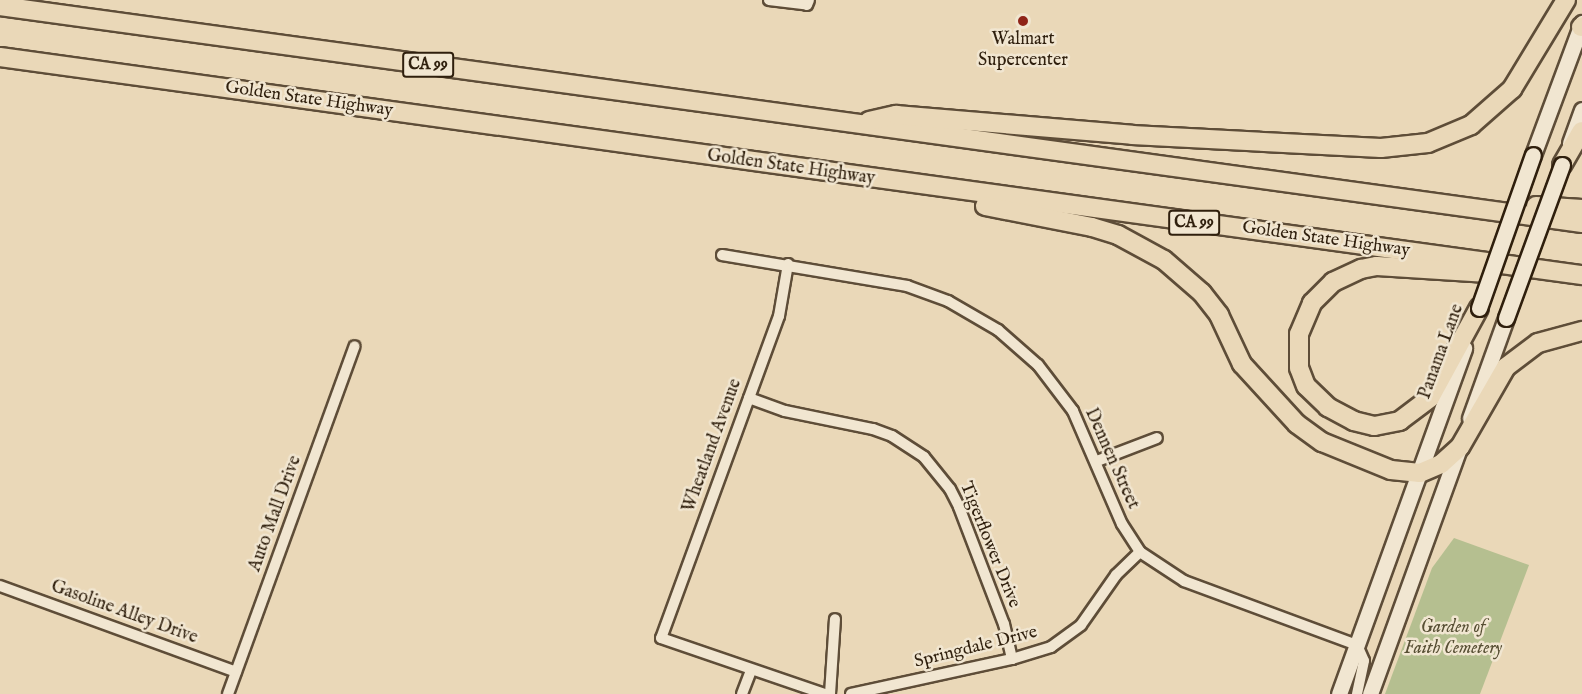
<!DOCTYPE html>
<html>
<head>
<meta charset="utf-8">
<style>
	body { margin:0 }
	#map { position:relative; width:1582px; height:694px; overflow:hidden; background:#ead8b8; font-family:"IM FELL English",serif }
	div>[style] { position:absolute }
	.green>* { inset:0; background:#b5bf90 }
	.roads { filter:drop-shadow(2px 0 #5e4d38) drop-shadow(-2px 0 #5e4d38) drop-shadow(0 2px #5e4d38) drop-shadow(0 -2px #5e4d38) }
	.street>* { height:10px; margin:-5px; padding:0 5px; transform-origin:5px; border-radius:5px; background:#f1e6d1 }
	.secondary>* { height:15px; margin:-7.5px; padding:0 7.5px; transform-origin:7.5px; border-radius:7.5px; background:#f1e6d1 }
	.highway>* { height:18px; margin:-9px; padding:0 9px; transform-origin:9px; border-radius:9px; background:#ead8b8 }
	.bridges { filter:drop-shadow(2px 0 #2f1f0d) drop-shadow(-2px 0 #2f1f0d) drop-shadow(0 2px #2f1f0d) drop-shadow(0 -2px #2f1f0d) }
	.secondary-bridge>* { height:15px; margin:-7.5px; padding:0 7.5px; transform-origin:7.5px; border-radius:7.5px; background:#f1e6d1 }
	.dots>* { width:16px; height:16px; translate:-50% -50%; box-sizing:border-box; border:3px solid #f1e6d1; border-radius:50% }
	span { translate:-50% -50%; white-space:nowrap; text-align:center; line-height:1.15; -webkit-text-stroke:5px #f1e6d1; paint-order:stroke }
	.shield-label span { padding:2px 4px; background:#f1e6d1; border:2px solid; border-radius:4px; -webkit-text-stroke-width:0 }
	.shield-label { font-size:16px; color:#2f1f0d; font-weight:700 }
	.poi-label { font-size:18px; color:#2f1f0d }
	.street-label { font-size:18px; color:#2f1f0d }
	.park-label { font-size:18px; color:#574f34; font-style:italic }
</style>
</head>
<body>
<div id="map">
	<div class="green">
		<div style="clip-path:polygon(1454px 538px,1529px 565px,1480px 694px,1385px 694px,1432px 568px)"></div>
	</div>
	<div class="roads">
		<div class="street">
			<div style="left:769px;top:0;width:38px;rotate:7deg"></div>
			<div style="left:807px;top:5px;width:5px;rotate:-68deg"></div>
			<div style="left:722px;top:255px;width:188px;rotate:9.5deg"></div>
			<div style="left:907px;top:286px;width:44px;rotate:20.1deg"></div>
			<div style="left:948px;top:301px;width:58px;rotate:30.1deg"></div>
			<div style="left:998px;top:330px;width:53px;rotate:41.2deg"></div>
			<div style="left:1038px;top:365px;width:58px;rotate:52.7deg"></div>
			<div style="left:1073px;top:411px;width:123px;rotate:66.6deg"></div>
			<div style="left:1122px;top:524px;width:33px;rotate:57deg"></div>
			<div style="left:1140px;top:552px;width:53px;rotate:33.4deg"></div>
			<div style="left:1184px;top:581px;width:184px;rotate:20.3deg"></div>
			<div style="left:1357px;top:645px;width:17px;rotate:66deg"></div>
			<div style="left:1364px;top:661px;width:34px;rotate:102deg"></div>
			<div style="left:788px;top:264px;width:53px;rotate:99.8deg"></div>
			<div style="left:779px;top:316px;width:343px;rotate:110.1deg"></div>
			<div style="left:661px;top:638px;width:173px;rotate:18.9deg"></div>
			<div style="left:749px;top:398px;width:38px;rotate:20deg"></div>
			<div style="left:785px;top:411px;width:90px;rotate:11.6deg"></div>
			<div style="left:873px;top:429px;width:20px;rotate:20deg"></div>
			<div style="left:892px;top:436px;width:38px;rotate:33deg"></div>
			<div style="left:924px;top:457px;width:41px;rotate:50.9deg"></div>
			<div style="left:950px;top:489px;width:20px;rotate:63deg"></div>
			<div style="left:959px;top:507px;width:125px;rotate:69deg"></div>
			<div style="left:1004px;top:624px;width:36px;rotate:77deg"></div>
			<div style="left:1097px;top:461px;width:64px;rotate:-21deg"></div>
			<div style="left:0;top:586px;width:251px;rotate:20deg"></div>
			<div style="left:228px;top:694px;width:370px;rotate:-70deg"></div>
			<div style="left:742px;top:694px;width:25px;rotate:-69deg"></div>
			<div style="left:830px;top:694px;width:75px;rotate:-86.2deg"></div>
			<div style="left:851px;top:694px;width:165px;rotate:-12.3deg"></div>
			<div style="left:1012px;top:659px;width:41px;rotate:-17.1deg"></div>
			<div style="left:1051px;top:647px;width:37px;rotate:-36deg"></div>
			<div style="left:1081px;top:625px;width:61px;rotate:-55deg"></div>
			<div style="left:1116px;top:575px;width:33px;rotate:-44deg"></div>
		</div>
		<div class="secondary">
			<div style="left:1570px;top:143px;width:35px;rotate:-70deg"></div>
			<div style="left:1533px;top:155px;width:141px;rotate:-69.6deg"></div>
			<div style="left:1470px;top:418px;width:106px;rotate:-70.2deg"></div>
			<div style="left:1339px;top:694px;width:368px;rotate:-70.1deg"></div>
			<div style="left:1370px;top:694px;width:264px;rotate:-70.1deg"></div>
		</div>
		<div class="highway">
			<div style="left:0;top:6px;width:1597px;rotate:7.81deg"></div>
			<div style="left:1581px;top:27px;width:1px;rotate:-45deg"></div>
			<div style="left:0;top:57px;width:1597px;rotate:7.85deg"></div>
			<div style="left:869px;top:121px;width:28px;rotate:-13deg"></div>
			<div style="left:896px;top:115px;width:237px;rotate:4.8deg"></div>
			<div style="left:1132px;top:135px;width:249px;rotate:3deg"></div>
			<div style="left:1381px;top:148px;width:47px;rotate:-6.1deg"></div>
			<div style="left:1428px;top:143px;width:47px;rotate:-22.7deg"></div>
			<div style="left:1471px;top:125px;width:55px;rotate:-41.3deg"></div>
			<div style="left:1512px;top:89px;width:104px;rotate:-58.8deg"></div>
			<div style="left:1562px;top:165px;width:39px;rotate:-60deg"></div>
			<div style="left:985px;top:206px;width:109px;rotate:11.1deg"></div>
			<div style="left:1092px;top:227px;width:27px;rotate:17deg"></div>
			<div style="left:1118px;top:235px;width:52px;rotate:28.5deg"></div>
			<div style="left:1164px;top:260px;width:50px;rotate:41deg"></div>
			<div style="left:1202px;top:293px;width:28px;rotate:52deg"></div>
			<div style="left:1219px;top:315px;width:54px;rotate:64.9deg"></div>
			<div style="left:1242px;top:364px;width:81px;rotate:47.5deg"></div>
			<div style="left:1297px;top:424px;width:31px;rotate:36deg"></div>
			<div style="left:1322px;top:442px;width:74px;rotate:22.1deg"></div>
			<div style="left:1391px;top:470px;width:29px;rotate:6deg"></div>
			<div style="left:1420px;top:473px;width:23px;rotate:-23deg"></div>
			<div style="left:1441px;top:464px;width:25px;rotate:-42deg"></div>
			<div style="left:1460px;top:447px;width:92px;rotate:-60.1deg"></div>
			<div style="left:1506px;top:367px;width:40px;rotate:-37deg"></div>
			<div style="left:1538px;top:343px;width:46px;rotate:-15.3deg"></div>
			<div style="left:1536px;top:206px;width:46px;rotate:3.7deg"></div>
			<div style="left:1479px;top:308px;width:102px;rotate:118.6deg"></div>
			<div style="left:1430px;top:398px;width:38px;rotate:143deg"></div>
			<div style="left:1400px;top:421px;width:26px;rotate:169deg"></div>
			<div style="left:1374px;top:426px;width:21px;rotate:-166deg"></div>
			<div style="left:1354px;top:421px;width:30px;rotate:-152deg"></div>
			<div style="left:1328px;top:407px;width:30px;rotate:-136deg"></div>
			<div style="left:1306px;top:386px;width:19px;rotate:-111deg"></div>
			<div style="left:1299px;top:368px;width:34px;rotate:-90deg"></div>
			<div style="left:1299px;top:334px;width:34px;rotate:-67deg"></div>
			<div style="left:1312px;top:303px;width:30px;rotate:-45deg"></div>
			<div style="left:1333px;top:282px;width:31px;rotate:-25deg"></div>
			<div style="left:1361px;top:269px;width:16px;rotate:-11deg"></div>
			<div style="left:1377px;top:266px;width:111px;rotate:3.6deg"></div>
		</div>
	</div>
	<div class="bridges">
		<div class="secondary-bridge">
			<div style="left:1479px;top:308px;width:162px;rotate:-70.6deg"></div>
			<div style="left:1506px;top:318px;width:163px;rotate:-69.9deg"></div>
		</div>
	</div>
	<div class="dots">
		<div style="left:1023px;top:21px;background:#8f2418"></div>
	</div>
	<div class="shield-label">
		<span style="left:428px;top:65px">CA 99</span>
		<span style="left:1194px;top:223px">CA 99</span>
	</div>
	<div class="poi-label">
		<span style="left:1023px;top:51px">Walmart<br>Supercenter</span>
	</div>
	<div class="street-label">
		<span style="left:309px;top:100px;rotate:8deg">Golden State Highway</span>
		<span style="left:791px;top:168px;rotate:8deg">Golden State Highway</span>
		<span style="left:1326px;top:240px;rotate:8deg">Golden State Highway</span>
		<span style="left:1442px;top:352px;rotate:-70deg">Panama Lane</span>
		<span style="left:713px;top:446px;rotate:-70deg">Wheatland Avenue</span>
		<span style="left:1111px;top:459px;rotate:66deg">Dennen Street</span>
		<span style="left:276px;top:514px;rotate:-70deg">Auto Mall Drive</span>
		<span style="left:989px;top:545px;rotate:68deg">Tigerflower Drive</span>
		<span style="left:124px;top:613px;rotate:20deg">Gasoline Alley Drive</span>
		<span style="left:976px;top:648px;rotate:-14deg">Springdale Drive</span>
	</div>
	<div class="park-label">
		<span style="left:1453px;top:639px">Garden of<br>Faith Cemetery</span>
	</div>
</div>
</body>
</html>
